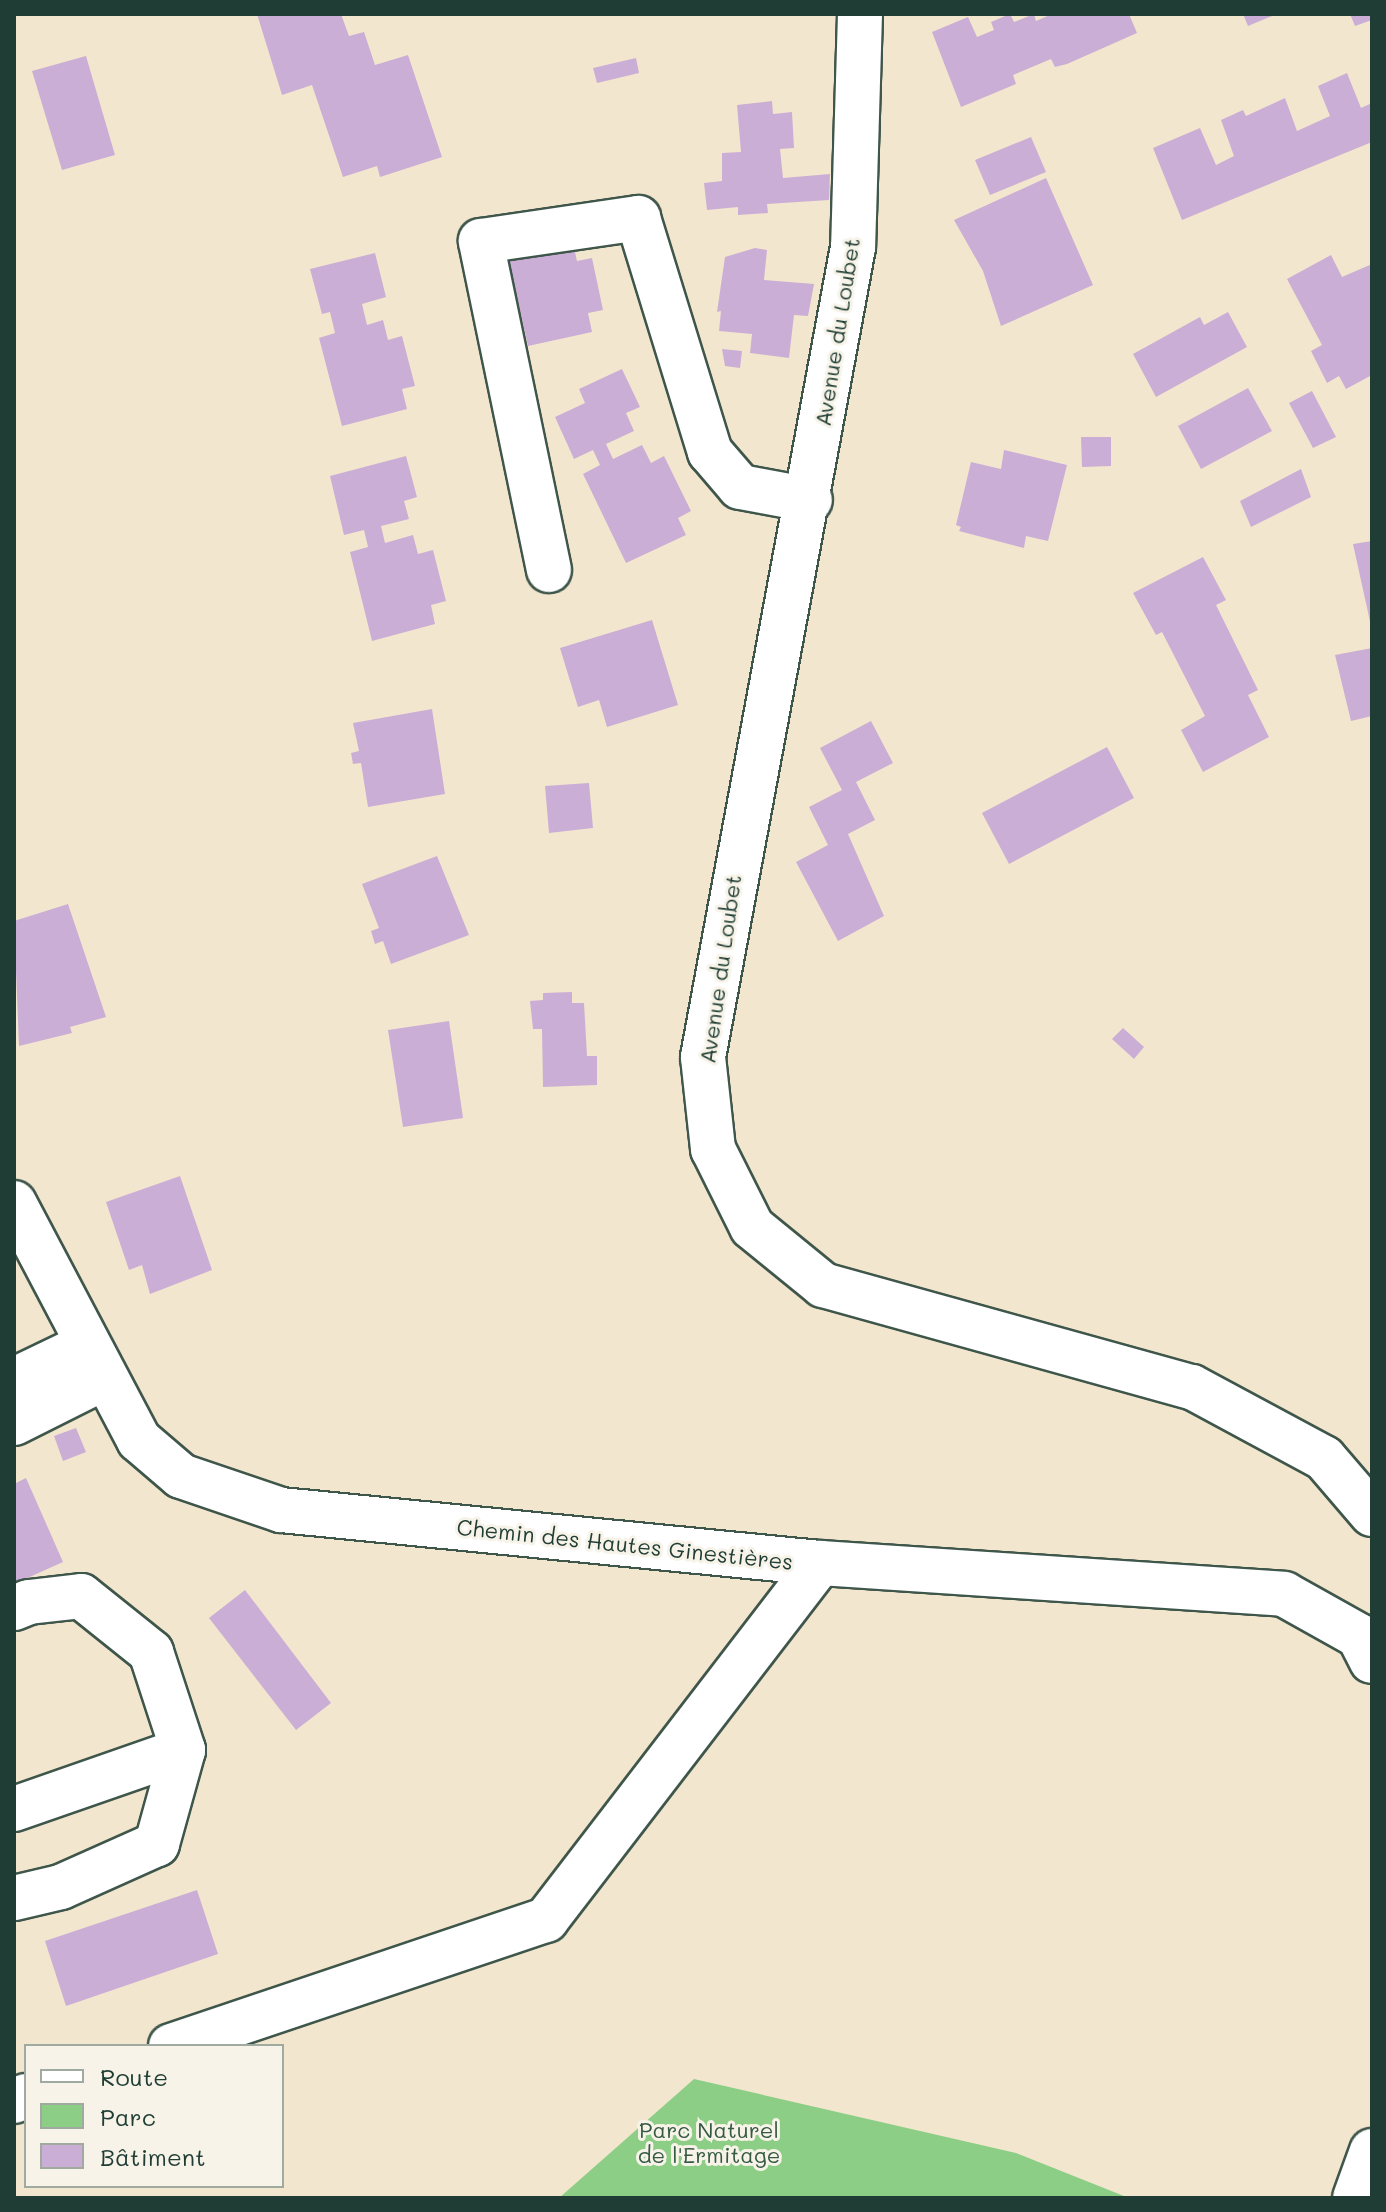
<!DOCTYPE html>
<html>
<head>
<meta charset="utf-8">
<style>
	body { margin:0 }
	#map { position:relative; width:1386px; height:2212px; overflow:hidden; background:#f3e6ce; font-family:Mali,sans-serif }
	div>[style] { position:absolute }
	.green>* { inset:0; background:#8dce86 }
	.building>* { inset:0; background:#cbaed6 }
	.roads { filter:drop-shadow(2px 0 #3f564b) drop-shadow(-2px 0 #3f564b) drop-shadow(0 2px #3f564b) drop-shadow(0 -2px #3f564b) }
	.minor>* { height:44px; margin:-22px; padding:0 22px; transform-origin:22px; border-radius:22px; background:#fff }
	span { translate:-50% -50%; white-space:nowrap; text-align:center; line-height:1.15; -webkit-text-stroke:6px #f7f3e8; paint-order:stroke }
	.street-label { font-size:22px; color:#1f3d34 }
	.park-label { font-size:22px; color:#355a44 }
	.frame { position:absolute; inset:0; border:16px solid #1f3d34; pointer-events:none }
	.legend { position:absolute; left:24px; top:2044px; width:260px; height:144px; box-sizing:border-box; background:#f7f3e8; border:2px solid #a1aaa0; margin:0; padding:10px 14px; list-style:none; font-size:24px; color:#1f3d34 }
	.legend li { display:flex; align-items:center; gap:16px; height:40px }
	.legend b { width:40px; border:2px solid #a1aaa0 }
</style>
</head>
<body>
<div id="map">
	<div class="green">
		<div style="clip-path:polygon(694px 2079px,1016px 2153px,1129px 2198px,559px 2198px)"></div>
	</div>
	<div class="building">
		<div style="clip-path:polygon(257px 14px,341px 14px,349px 36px,364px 32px,375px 65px,408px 55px,442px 157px,380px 177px,377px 166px,343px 177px,312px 85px,282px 95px)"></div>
		<div style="clip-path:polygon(1010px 14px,1014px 22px,1034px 14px,1036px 21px,1052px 14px,1129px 14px,1137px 33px,1067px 64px,1055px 67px,1051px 59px,1013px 75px,1016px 84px,961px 107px,932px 32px,968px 17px,977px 37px,994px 30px,991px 22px)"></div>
		<div style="clip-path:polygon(1243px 14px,1277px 14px,1248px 26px)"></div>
		<div style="clip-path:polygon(1350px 14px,1372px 14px,1372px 20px,1355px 26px)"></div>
		<div style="clip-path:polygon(86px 56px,115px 155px,62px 170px,32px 71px)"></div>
		<div style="clip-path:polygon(636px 58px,639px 73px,597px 83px,593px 68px)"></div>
		<div style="clip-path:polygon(1347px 73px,1361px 108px,1372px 103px,1372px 142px,1182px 220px,1153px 148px,1200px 128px,1216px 165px,1234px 156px,1221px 120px,1243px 110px,1246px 116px,1285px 98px,1297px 131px,1330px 116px,1318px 86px)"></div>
		<div style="clip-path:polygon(772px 101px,773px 114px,792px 112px,794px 148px,780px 149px,783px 178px,830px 174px,829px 200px,767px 204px,768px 213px,738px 215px,738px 207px,707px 210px,704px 183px,722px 181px,722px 153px,741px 152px,737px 105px)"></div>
		<div style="clip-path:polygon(1031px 137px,1046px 172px,990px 195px,975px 160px)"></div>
		<div style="clip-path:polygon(1046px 178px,1093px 285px,1001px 326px,983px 271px,954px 220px)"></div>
		<div style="clip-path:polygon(573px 243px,577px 261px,592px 258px,603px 310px,588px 313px,592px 332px,528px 346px,508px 257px)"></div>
		<div style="clip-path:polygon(755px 248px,767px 250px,764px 280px,814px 284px,808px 316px,794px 315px,789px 358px,750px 353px,752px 334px,719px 331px,721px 311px,717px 312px,725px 257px)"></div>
		<div style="clip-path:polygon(375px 253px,386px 297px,362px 304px,367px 325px,383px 320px,388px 340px,402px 336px,415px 386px,402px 389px,407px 409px,342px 426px,319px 338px,335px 333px,330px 312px,322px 314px,310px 269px)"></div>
		<div style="clip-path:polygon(1331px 255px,1342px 277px,1372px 264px,1372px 375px,1346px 389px,1339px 376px,1327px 383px,1311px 351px,1322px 345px,1287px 279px)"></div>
		<div style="clip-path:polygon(1228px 312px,1247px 347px,1156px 397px,1133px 354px,1200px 317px,1204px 325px)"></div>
		<div style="clip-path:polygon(722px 349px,742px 351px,740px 368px,725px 366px)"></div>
		<div style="clip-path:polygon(622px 369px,640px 407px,626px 413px,634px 431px,606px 444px,613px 459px,642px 445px,651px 463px,664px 456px,691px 511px,678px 518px,686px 535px,626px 563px,583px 474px,600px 465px,593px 450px,574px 459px,555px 417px,585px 403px,579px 389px)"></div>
		<div style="clip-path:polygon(1248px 388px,1272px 431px,1201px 469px,1178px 426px)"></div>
		<div style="clip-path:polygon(1312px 391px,1336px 437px,1313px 448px,1289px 403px)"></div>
		<div style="clip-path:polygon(1081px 437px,1111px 437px,1111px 466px,1082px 467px)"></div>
		<div style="clip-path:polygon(1004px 450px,1067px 465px,1048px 541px,1026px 536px,1024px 548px,959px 531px,961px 527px,956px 525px,971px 462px,1001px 469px)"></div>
		<div style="clip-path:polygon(406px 456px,417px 497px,404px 501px,409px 519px,381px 526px,385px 543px,413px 535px,418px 554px,433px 550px,446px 601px,431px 605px,435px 624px,372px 641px,350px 552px,368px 547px,364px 530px,344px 535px,330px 476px)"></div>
		<div style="clip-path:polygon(1301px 469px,1311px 497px,1251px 527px,1240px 501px)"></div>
		<div style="clip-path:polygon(1372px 541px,1372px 626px,1371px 626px,1353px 544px)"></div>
		<div style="clip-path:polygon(1203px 557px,1226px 600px,1216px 605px,1258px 690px,1248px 695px,1269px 737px,1203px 772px,1181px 730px,1205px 716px,1162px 632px,1156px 635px,1133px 593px)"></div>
		<div style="clip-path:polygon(652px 620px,678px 705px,607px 727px,599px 700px,578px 707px,560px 648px)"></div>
		<div style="clip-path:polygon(1372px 648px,1372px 716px,1351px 721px,1335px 655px)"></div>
		<div style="clip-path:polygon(432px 709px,445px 794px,368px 807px,361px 763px,353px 764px,351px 753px,359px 751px,353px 723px)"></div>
		<div style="clip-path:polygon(871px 721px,893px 763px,856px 782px,875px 820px,848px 834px,884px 916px,838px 941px,796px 862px,828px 845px,809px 807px,842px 790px,820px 748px)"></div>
		<div style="clip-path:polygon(1107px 747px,1134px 798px,1009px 864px,982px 813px)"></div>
		<div style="clip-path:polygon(589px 783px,593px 828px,549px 833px,545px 786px)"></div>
		<div style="clip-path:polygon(437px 856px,469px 935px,391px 964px,383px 941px,375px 944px,371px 931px,379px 928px,362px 884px)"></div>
		<div style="clip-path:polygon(68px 904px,106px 1017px,70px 1027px,72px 1033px,19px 1046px,14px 921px)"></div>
		<div style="clip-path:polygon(572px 992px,572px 1003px,584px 1003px,587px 1056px,597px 1056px,597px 1085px,543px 1087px,542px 1029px,533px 1029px,530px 1001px,543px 1000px,543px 993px)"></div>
		<div style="clip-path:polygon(449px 1021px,463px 1118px,403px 1127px,388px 1030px)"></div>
		<div style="clip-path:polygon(1123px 1028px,1144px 1047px,1134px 1059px,1112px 1039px)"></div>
		<div style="clip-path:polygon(180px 1176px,212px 1270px,150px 1294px,142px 1265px,129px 1270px,106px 1202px)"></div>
		<div style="clip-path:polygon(76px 1428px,86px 1452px,63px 1461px,54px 1436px)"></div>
		<div style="clip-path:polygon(26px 1478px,63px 1562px,14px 1584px,14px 1484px)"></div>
		<div style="clip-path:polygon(245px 1590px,331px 1703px,296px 1730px,209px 1618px)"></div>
		<div style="clip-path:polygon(197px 1890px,218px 1954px,66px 2006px,45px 1941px)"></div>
	</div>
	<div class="roads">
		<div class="minor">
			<div style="left:860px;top:14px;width:233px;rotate:91.7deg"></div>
			<div style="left:853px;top:247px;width:824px;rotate:100.49deg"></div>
			<div style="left:703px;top:1057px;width:93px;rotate:83.8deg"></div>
			<div style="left:713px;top:1149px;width:87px;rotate:63.4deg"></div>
			<div style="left:752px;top:1227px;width:92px;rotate:39.2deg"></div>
			<div style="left:823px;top:1285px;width:383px;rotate:15.5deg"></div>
			<div style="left:1192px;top:1387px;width:150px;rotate:28.3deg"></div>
			<div style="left:1324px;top:1458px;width:74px;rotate:49.4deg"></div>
			<div style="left:549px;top:570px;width:336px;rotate:-101.7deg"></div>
			<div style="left:481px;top:241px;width:159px;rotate:-8.3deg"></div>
			<div style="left:638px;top:218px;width:245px;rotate:72.9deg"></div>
			<div style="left:710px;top:452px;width:46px;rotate:49.4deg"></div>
			<div style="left:740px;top:487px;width:71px;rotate:10.5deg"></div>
			<div style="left:14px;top:1203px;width:268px;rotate:62.2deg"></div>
			<div style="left:139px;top:1440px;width:55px;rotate:40.6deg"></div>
			<div style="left:181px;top:1476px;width:106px;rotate:18.8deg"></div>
			<div style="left:281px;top:1510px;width:542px;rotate:5.62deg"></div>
			<div style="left:820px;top:1563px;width:465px;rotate:3.8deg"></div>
			<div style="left:1284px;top:1594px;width:86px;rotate:29.2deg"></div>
			<div style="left:1359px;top:1636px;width:28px;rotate:63deg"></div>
			<div style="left:14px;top:1380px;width:79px;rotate:-25.6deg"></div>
			<div style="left:14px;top:1423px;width:98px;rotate:-26.6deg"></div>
			<div style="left:14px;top:1608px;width:16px;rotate:-22deg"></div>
			<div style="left:29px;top:1602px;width:52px;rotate:-6.6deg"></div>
			<div style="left:81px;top:1596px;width:90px;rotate:38.7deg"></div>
			<div style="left:151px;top:1652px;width:103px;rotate:71.9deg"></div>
			<div style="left:183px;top:1750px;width:98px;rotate:105.5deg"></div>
			<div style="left:157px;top:1844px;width:105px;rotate:155.9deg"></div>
			<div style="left:61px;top:1887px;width:48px;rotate:166.8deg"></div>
			<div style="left:14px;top:1809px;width:179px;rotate:-19.2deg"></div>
			<div style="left:171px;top:2046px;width:396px;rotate:-18.6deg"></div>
			<div style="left:546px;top:1920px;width:450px;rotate:-52.5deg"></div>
			<div style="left:14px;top:2101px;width:13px;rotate:-23deg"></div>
			<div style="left:1355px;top:2198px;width:50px;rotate:-70.1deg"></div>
		</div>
	</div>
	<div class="street-label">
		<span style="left:837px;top:332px;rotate:-81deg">Avenue du Loubet</span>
		<span style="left:720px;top:969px;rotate:-82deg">Avenue du Loubet</span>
		<span style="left:625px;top:1544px;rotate:6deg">Chemin des Hautes Ginestières</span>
	</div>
	<div class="park-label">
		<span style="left:709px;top:2142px">Parc Naturel<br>de l'Ermitage</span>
	</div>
	<div class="frame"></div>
	<ul class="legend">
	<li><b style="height:10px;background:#fff"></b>Route</li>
	<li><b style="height:22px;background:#8dce86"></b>Parc</li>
	<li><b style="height:22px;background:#cbaed6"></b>Bâtiment</li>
	</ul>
</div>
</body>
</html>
